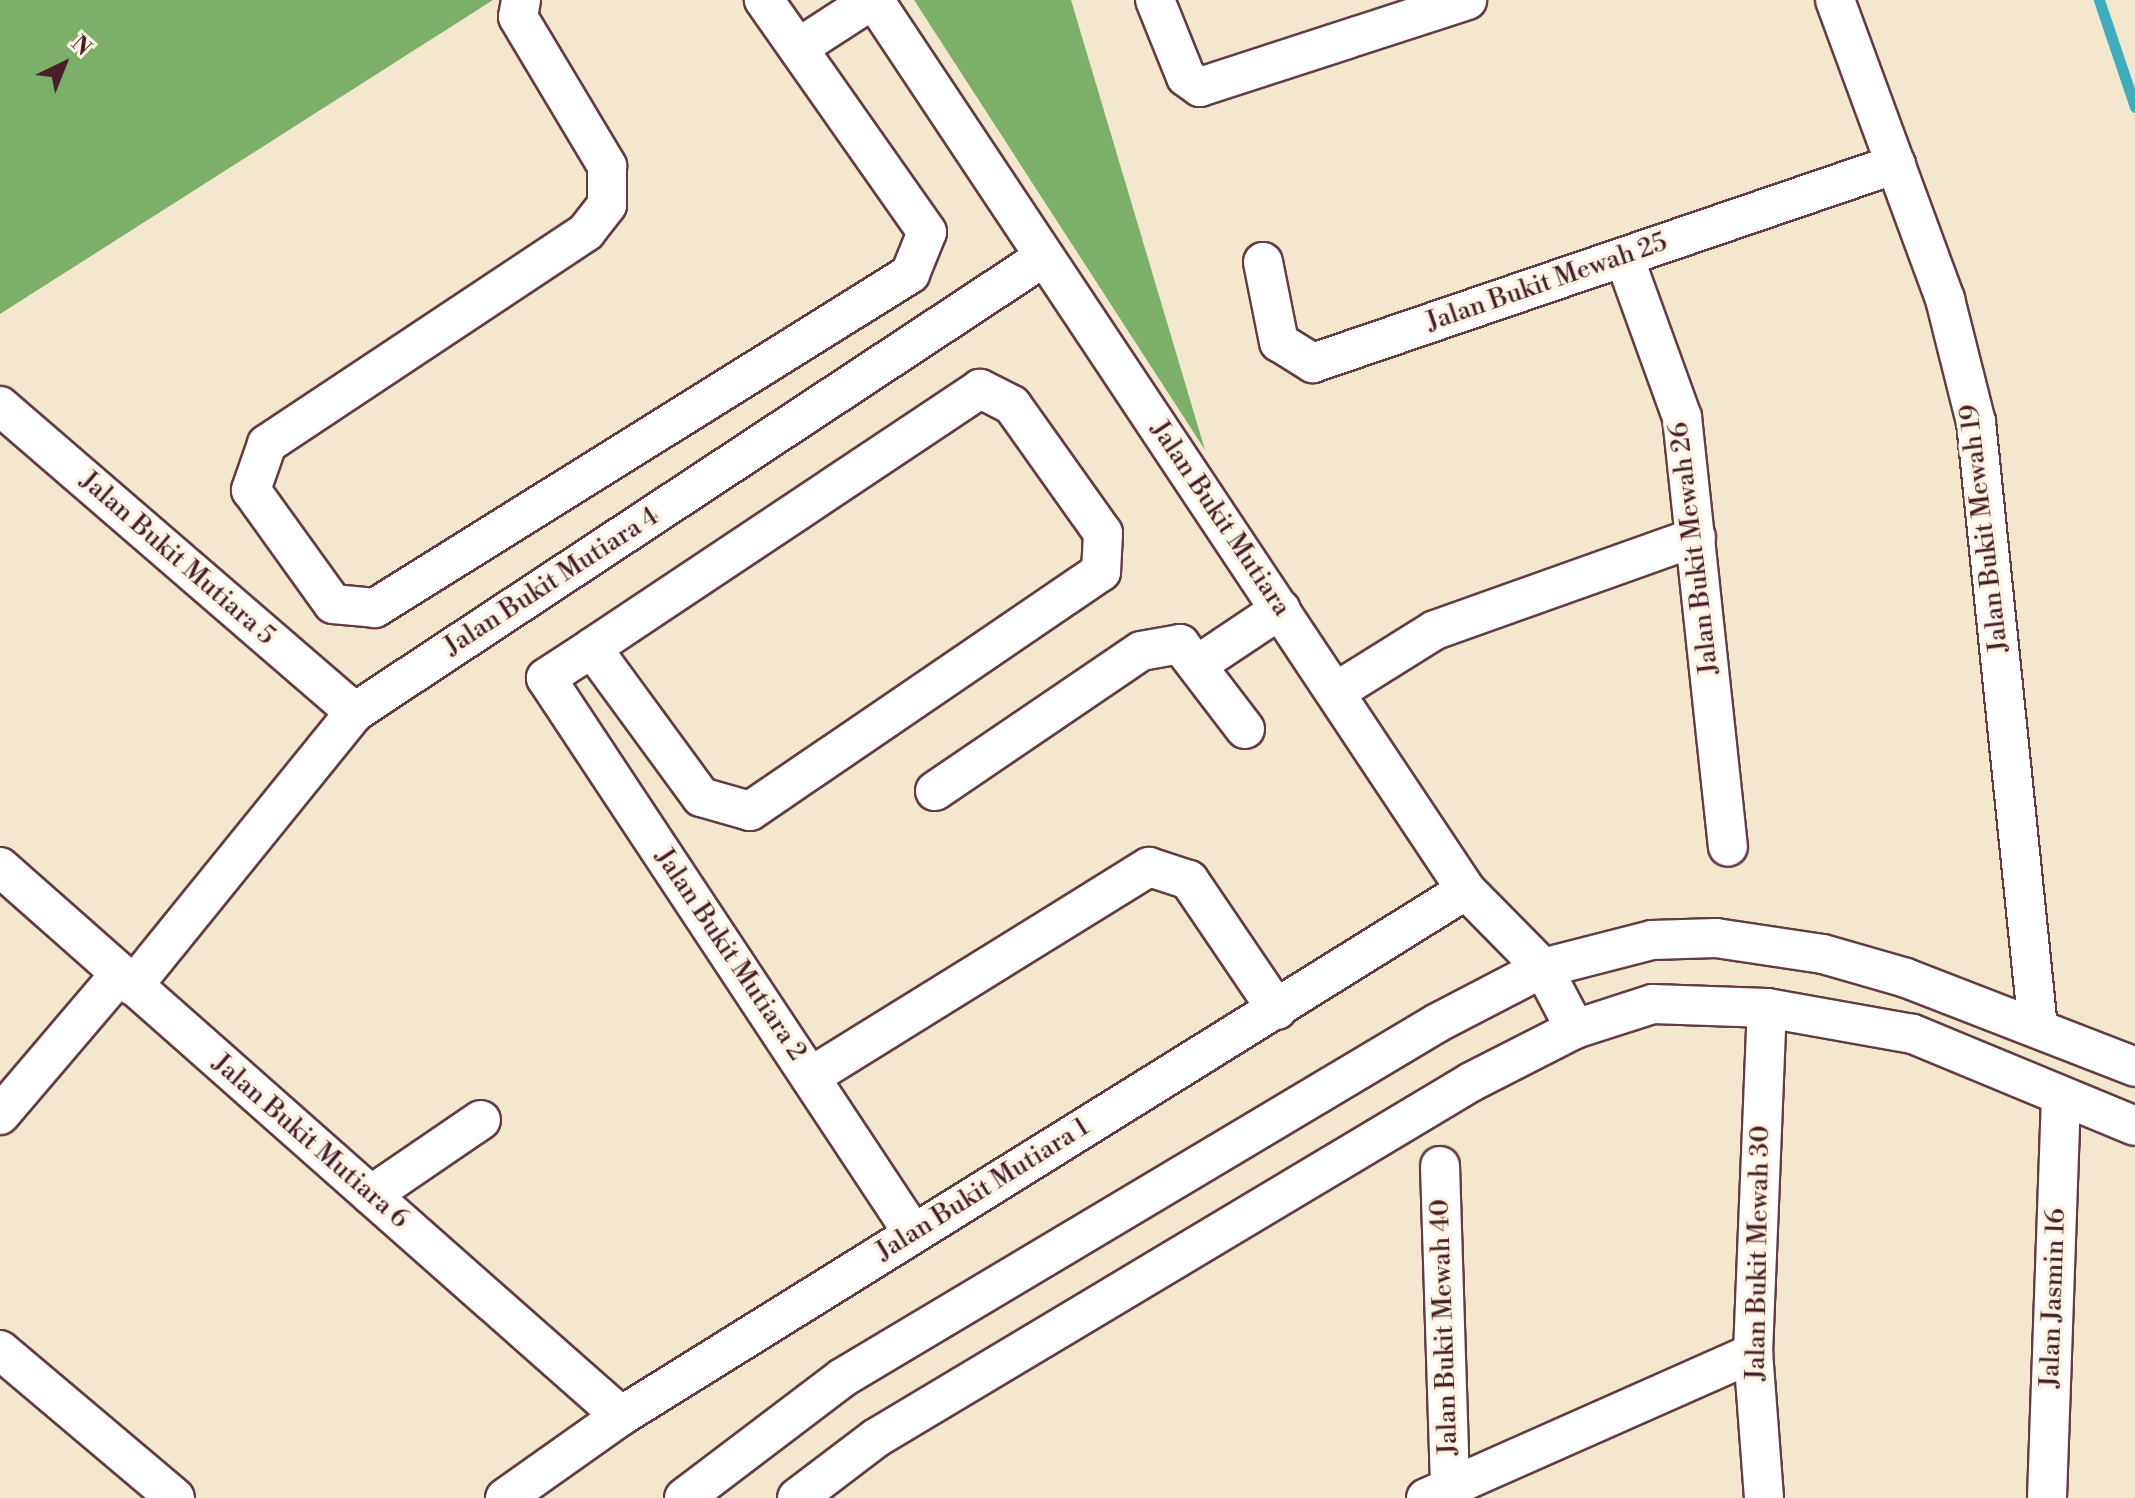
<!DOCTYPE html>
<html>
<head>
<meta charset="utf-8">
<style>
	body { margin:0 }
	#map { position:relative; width:2135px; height:1498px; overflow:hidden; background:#f3e8ce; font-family:"Libre Bodoni",serif }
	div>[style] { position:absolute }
	.forest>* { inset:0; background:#7caf6a }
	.stream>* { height:11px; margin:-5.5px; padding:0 5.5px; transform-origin:5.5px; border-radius:5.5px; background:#40adbe }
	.roads { filter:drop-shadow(2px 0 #633d43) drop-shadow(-2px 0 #633d43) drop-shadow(0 2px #633d43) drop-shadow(0 -2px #633d43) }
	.minor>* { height:38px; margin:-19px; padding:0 19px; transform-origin:19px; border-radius:19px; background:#fff }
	span { translate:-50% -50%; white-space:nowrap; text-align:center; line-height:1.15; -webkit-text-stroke:7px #fcf5e5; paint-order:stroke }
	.street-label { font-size:26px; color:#4a1f2b }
	.north { position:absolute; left:24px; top:24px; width:80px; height:80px; -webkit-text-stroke:6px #fcf5e5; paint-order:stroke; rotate:43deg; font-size:22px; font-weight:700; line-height:32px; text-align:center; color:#4a1f2b }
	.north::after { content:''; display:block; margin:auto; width:28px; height:36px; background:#4a1f2b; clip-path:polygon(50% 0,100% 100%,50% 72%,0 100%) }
</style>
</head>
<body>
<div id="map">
	<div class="forest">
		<div style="clip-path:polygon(0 0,493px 0,0 314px)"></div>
		<div style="clip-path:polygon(914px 0,1071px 0,1205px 450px)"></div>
	</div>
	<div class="stream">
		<div style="left:2099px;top:0;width:113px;rotate:71.4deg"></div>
	</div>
	<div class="roads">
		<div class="minor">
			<div style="left:521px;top:0;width:17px;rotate:100deg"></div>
			<div style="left:518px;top:17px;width:174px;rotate:59.1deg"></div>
			<div style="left:607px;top:166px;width:39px;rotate:90deg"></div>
			<div style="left:607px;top:205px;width:34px;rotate:128deg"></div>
			<div style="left:586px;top:232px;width:383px;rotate:146.4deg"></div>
			<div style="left:267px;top:444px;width:49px;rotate:109.2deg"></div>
			<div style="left:251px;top:490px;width:140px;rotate:54.3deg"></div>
			<div style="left:333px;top:604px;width:42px;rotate:5.4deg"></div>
			<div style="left:375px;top:608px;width:631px;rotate:-31.98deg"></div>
			<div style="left:910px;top:274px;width:45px;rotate:-68deg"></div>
			<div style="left:927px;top:232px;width:284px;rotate:-125.1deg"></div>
			<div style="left:874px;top:0;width:1069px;rotate:56.37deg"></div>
			<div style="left:1466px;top:890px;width:110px;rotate:45.4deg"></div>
			<div style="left:1543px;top:968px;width:69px;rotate:62.3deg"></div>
			<div style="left:1155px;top:0;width:83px;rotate:68.1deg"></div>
			<div style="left:1186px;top:77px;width:17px;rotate:36deg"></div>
			<div style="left:1200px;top:87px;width:281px;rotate:-18deg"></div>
			<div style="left:1835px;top:0;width:319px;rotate:69.8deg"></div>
			<div style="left:1945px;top:299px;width:127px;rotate:75.9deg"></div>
			<div style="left:1976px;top:422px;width:609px;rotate:84.16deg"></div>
			<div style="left:798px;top:48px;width:88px;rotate:-33deg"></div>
			<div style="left:1624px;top:257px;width:170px;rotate:70.1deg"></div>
			<div style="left:1682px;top:417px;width:432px;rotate:83.9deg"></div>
			<div style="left:1263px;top:262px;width:82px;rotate:78.7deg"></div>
			<div style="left:1279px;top:342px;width:40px;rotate:32deg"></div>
			<div style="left:1313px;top:363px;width:616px;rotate:-18.85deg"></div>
			<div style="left:0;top:406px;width:469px;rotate:40.8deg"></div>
			<div style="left:592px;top:648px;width:185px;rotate:53.8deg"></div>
			<div style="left:701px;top:797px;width:51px;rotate:15.9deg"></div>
			<div style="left:750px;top:811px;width:425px;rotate:-34.3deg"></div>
			<div style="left:1101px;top:572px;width:39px;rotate:-87deg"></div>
			<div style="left:1103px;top:533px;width:157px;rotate:-125.4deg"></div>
			<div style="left:1012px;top:405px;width:36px;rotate:-153deg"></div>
			<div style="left:980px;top:389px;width:467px;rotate:146.3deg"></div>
			<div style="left:592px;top:648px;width:55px;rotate:146.9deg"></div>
			<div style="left:546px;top:678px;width:665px;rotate:56.52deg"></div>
			<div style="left:1200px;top:663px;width:97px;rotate:-33.7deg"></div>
			<div style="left:1337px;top:691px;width:115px;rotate:-31.9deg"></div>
			<div style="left:1435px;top:630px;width:277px;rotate:-19.6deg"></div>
			<div style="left:935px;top:791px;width:249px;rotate:-34.2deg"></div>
			<div style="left:1141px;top:651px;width:40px;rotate:-10deg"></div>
			<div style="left:1180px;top:644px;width:107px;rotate:52.6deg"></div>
			<div style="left:0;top:867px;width:829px;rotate:41.48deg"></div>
			<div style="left:133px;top:986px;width:353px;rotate:-51deg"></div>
			<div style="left:355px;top:712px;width:826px;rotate:-33.44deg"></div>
			<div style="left:810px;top:1077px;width:399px;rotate:-31.8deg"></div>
			<div style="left:1149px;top:867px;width:42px;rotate:18deg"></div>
			<div style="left:1189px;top:880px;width:157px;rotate:55.9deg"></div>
			<div style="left:0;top:1115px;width:185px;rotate:-49.6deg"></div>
			<div style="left:1440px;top:1166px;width:321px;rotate:88.2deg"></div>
			<div style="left:371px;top:1195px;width:133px;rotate:-34.3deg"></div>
			<div style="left:0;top:1350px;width:229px;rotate:40.2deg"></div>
			<div style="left:505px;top:1498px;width:142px;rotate:-35.3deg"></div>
			<div style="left:621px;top:1416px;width:995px;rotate:-31.9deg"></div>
			<div style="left:684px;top:1498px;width:198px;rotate:-37.2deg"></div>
			<div style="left:842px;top:1378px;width:693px;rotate:-30.82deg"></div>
			<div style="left:1437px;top:1023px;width:119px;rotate:-27.4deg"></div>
			<div style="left:1543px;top:968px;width:113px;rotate:-14.4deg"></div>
			<div style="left:1652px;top:940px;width:64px;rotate:-1.8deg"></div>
			<div style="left:1716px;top:938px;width:108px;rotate:8.5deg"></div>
			<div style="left:1823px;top:954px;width:86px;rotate:16.1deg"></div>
			<div style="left:1906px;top:978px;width:246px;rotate:21.2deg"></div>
			<div style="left:797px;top:1498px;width:99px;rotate:-37.2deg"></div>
			<div style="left:876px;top:1438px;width:693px;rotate:-30.89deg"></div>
			<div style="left:1471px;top:1082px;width:117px;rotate:-27deg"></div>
			<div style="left:1575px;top:1029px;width:82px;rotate:-17.8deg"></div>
			<div style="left:1653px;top:1004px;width:114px;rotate:2deg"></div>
			<div style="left:1767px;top:1008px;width:148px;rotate:10.1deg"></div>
			<div style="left:1913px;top:1034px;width:240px;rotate:22.5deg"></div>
			<div style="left:1426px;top:1498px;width:358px;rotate:-23.9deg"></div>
			<div style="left:1764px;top:1498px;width:145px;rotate:-94.3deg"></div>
			<div style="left:1753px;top:1353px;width:345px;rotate:-87.7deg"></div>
			<div style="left:2047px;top:1498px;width:400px;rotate:-88deg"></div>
		</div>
	</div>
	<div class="street-label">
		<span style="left:1547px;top:283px;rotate:-19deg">Jalan Bukit Mewah 25</span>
		<span style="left:1220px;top:519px;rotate:56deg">Jalan Bukit Mutiara</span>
		<span style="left:1985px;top:528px;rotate:-97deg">Jalan Bukit Mewah 19</span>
		<span style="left:1695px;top:548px;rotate:-97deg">Jalan Bukit Mewah 26</span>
		<span style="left:177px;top:559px;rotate:41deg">Jalan Bukit Mutiara 5</span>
		<span style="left:552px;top:582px;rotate:-33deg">Jalan Bukit Mutiara 4</span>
		<span style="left:730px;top:955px;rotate:56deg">Jalan Bukit Mutiara 2</span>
		<span style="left:310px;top:1142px;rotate:41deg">Jalan Bukit Mutiara 6</span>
		<span style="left:983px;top:1190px;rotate:-32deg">Jalan Bukit Mutiara 1</span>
		<span style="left:1759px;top:1253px;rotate:-89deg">Jalan Bukit Mewah 30</span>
		<span style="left:2054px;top:1298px;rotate:-88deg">Jalan Jasmin 16</span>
		<span style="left:1445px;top:1327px;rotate:-92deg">Jalan Bukit Mewah 40</span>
	</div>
	<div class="north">N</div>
</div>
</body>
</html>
